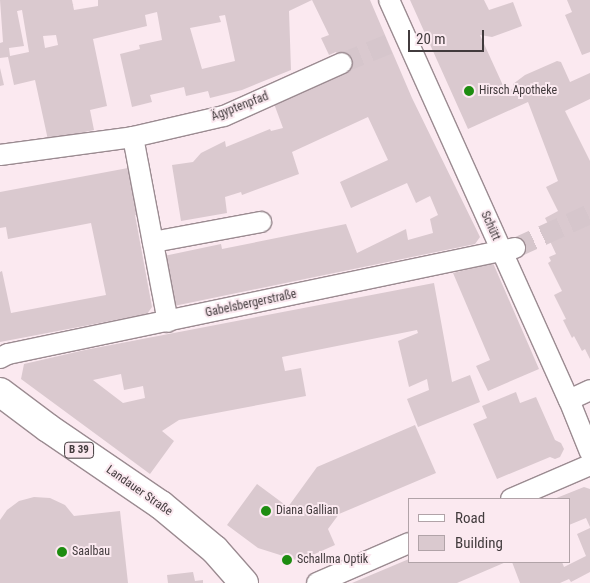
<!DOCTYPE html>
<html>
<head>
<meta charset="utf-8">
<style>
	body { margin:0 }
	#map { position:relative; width:590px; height:583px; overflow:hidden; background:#fbe9f0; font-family:"Roboto Condensed",sans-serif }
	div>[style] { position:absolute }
	.building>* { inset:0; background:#dac9cf }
	.street-tunnel>* { height:20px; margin-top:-10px; transform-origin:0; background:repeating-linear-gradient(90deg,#d6c6cc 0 20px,transparent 0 30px) }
	.roads { filter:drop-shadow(1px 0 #9b8b91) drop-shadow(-1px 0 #9b8b91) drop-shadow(0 1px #9b8b91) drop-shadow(0 -1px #9b8b91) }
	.street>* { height:20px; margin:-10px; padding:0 10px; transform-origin:10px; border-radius:10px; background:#fff }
	.primary>* { height:28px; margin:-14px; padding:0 14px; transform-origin:14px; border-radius:14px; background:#fff }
	.dots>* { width:14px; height:14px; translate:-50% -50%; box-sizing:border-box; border:2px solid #fbe9f0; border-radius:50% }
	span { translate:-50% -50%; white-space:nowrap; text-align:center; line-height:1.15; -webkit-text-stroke:4px #fbe9f0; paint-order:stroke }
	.shield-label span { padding:1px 4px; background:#fbe9f0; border:1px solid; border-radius:4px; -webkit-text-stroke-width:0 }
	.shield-label { font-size:11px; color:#423b3d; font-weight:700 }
	.poi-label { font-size:12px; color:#423b3d }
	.left { translate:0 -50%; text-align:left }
	.street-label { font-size:12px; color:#423b3d }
	.legend { position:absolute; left:408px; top:498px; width:162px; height:65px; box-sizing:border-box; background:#fbe9f0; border:1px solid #b1a3a8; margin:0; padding:6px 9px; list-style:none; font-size:15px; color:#423b3d }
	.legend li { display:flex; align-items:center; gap:10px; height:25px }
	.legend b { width:25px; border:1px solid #b1a3a8 }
	.scale { position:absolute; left:408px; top:30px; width:76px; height:22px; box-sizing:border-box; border:2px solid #423b3d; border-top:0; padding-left:6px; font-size:15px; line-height:18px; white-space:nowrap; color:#423b3d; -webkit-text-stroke:4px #fbe9f0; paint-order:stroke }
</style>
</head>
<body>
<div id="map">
	<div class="building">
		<div style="clip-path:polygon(evenodd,0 0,72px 0,74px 10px,98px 6px,98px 0,370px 0,412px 98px,480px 237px,475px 244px,174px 306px,164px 256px,221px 244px,222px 249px,346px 224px,357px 253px,406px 229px,408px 240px,433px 233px,430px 219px,438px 215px,430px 196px,416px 203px,407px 183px,351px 208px,340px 182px,388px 160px,368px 117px,292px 152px,299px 174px,242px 195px,241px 192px,225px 197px,227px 213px,181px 221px,172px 165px,193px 162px,201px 153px,225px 141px,226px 147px,270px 129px,271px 131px,283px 128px,273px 101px,342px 63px,336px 52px,329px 55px,321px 38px,329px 35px,312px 0,289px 11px,291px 70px,242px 90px,210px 98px,208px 91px,186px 96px,184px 87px,150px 95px,152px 102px,132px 107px,120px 54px,140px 49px,139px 45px,162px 40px,157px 12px,145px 15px,147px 26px,93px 39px,107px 106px,90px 110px,94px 130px,48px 140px,35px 80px,14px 85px,8px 57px,0 58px,0 43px,3px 42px,0 0,22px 10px,29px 52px,10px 56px,9px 48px,24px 46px,17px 11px,22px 10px,0 0,225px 15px,235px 61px,202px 69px,190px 28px,221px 22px,219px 16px,225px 15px,0 0,56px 35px,58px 45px,45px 48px,43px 36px,56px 35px)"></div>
		<div style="clip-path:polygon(410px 0,484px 0,489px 10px,513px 2px,522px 26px,492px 37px,480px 35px,506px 92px,514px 88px,513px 84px,525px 75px,557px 61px,561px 62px,570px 82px,590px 73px,590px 99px,565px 111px,590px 161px,590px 359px,585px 349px,582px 351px,574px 336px,572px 338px,563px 320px,566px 319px,554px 295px,562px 291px,548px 263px,551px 261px,549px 257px,556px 254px,549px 239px,554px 236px,545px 218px,558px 211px,546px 187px,558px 181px,528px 102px,468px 129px)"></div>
		<div style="clip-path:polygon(567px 0,590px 0,590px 52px,582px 55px,565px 15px,572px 12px)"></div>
		<div style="clip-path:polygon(0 68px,4px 85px,0 86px)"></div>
		<div style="clip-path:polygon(128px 168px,129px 174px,133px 174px,140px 214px,135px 215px,152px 307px,147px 314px,0 342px,0 272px,2px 271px,11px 313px,106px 295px,91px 223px,8px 239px,6px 227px,0 228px,0 192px)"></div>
		<div style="clip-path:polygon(493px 263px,539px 369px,488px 391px,476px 366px,490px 360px,453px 273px)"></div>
		<div style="clip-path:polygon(evenodd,434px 283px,452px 382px,470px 375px,480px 402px,418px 427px,407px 399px,429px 390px,427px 379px,409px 387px,398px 341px,418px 333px,417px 330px,282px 357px,285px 371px,301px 368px,306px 396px,179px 420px,162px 431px,174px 441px,150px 474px,21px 379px,24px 364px,85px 350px,434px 283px,121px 374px,124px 390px,143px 386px,145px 398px,123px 403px,93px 380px,121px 374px)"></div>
		<div style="clip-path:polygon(516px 392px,520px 403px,536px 397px,555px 440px,561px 443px,564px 449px,560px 457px,555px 459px,550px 457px,497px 479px,473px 424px,487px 418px,482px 406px)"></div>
		<div style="clip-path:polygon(415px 425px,436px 473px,339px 514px,328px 529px,335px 545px,299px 561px,258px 548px,227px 525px,257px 484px,288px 507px,317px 467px)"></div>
		<div style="clip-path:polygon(584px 487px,590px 489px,590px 527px,586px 518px,569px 525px,569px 499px,554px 499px)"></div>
		<div style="clip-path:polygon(34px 497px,50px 498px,65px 505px,74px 516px,120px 511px,128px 583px,0 583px,0 520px,7px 510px,19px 501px)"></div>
		<div style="clip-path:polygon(590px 528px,590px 572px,571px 582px,569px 579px,560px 583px,520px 583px,512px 562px,562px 562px,564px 567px,586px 556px,577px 534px)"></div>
		<div style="clip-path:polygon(409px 559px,409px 562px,506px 562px,457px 583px,352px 583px)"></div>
		<div style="clip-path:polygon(193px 572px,195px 581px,203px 580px,203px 583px,168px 583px,167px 575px)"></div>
	</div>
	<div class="street-tunnel">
		<div style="left:342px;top:63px;width:51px;rotate:-22deg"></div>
		<div style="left:515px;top:248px;width:82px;rotate:-24.4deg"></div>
	</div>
	<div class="roads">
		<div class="street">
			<div style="left:389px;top:0;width:439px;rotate:65.8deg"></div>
			<div style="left:569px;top:400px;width:56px;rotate:68deg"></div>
			<div style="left:133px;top:137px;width:188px;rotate:79.3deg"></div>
			<div style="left:0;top:155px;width:134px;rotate:-7.7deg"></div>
			<div style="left:133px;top:137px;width:93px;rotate:-13deg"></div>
			<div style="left:224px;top:116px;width:129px;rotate:-24.2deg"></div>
			<div style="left:153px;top:242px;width:110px;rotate:-10.5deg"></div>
			<div style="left:0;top:358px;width:9px;rotate:-27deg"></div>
			<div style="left:8px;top:354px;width:518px;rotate:-11.81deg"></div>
			<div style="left:569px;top:400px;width:23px;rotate:-25deg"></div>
			<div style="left:511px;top:499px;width:86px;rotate:-23.3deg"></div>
			<div style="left:317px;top:583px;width:100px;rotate:-23.5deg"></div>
		</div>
		<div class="primary">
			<div style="left:0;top:392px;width:60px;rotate:36.9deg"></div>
			<div style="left:48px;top:428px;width:137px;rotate:34.3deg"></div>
			<div style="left:161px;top:505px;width:70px;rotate:39.8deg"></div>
			<div style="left:215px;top:550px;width:44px;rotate:48.7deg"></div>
		</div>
	</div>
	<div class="dots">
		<div style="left:469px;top:91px;background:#1d8c10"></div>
		<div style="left:266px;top:511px;background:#1d8c10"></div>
		<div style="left:62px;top:552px;background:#1d8c10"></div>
		<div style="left:287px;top:560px;background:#1d8c10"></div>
	</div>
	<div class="shield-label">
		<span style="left:79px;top:450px">B 39</span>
	</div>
	<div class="poi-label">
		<span class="left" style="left:479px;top:91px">Hirsch Apotheke</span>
		<span class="left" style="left:276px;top:511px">Diana Gallian</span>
		<span class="left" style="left:72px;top:552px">Saalbau</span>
		<span class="left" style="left:297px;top:560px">Schallma Optik</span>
	</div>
	<div class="street-label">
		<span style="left:240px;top:107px;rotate:-21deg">Ägyptenpfad</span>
		<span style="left:490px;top:226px;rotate:66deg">Schütt</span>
		<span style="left:251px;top:304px;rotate:-12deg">Gabelsbergerstraße</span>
		<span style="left:139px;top:491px;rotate:35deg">Landauer Straße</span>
	</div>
	<ul class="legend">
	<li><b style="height:6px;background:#fff"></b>Road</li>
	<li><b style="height:14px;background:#dac9cf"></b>Building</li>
	</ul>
	<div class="scale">20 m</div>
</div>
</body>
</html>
